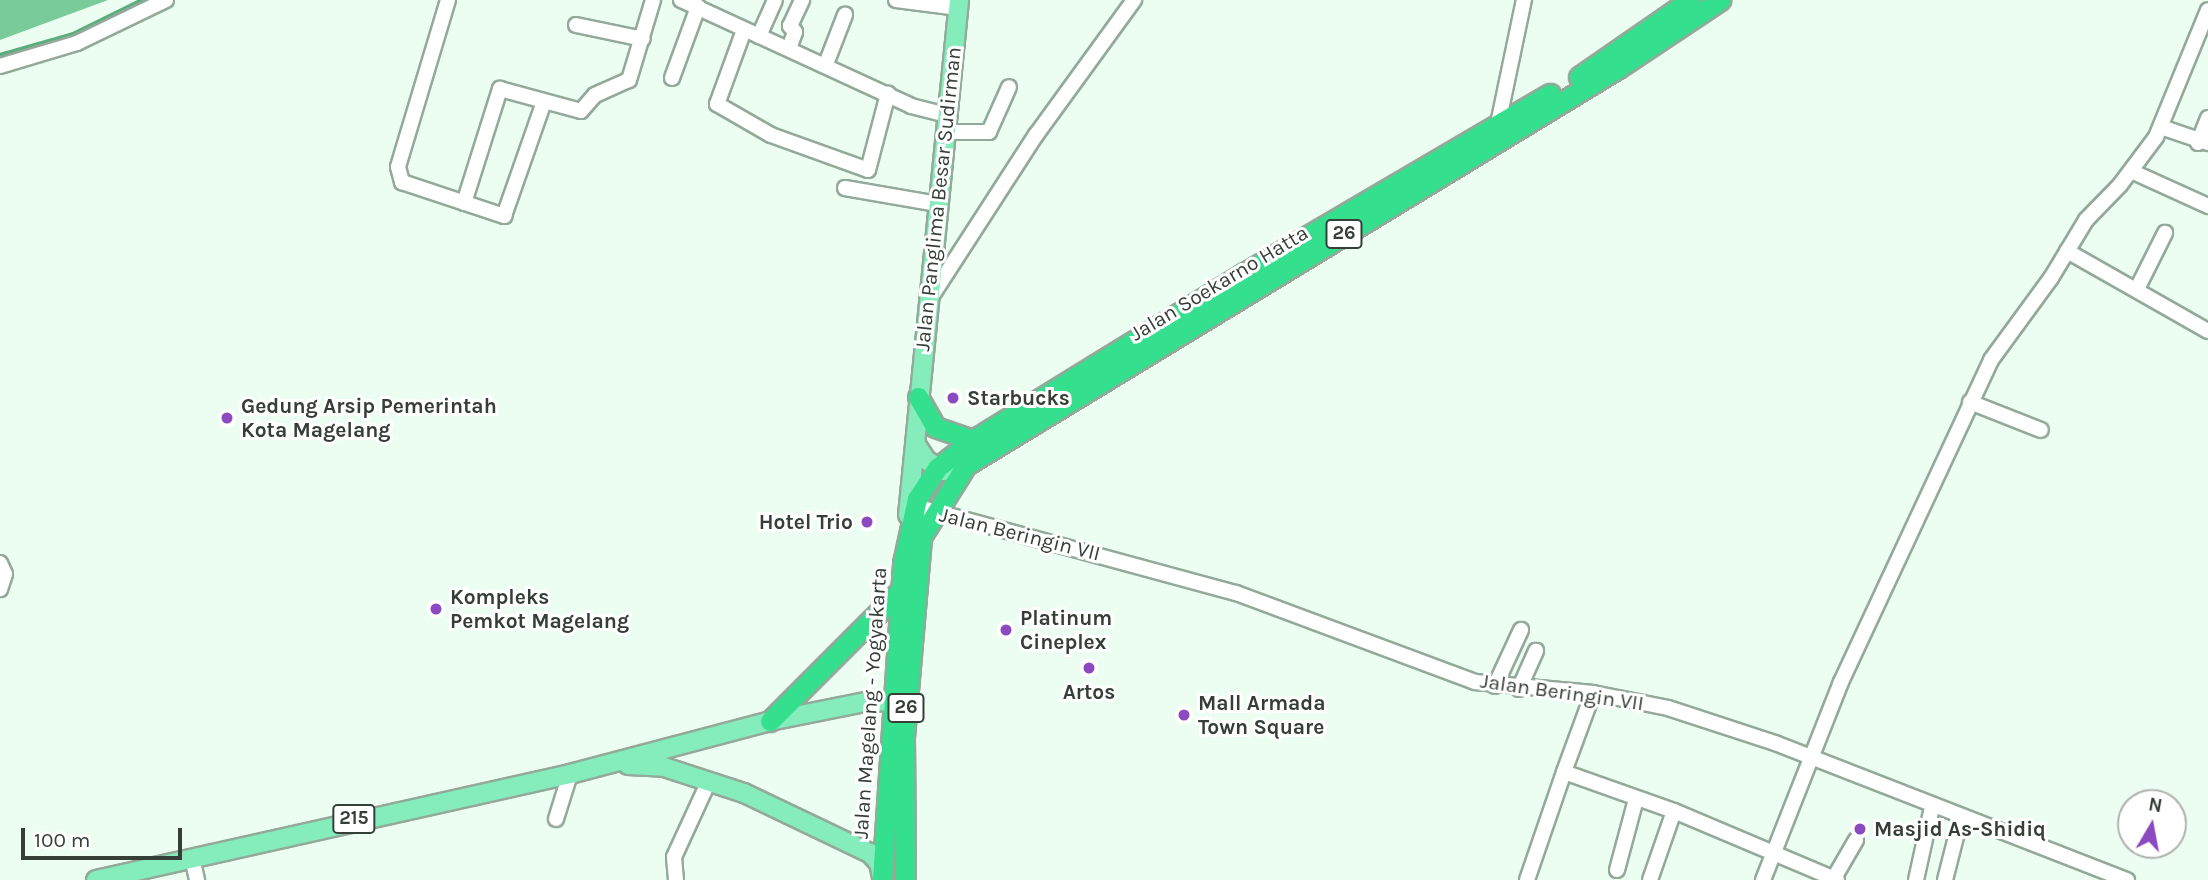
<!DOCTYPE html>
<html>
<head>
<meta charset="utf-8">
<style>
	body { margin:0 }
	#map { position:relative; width:2208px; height:880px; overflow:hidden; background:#ebfef1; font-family:Karla,sans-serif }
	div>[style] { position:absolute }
	.forest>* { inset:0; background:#79cc9a }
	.stream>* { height:3.5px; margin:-1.75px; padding:0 1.75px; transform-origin:1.75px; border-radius:1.75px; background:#5aad7d }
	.roads { filter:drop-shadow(2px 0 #93a99a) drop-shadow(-2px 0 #93a99a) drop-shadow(0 2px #93a99a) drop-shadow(0 -2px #93a99a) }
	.minor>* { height:14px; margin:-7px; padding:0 7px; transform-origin:7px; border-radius:7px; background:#fff }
	.major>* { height:18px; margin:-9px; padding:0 9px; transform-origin:9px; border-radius:9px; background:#85ecbb }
	.highway>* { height:19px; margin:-9.5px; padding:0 9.5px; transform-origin:9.5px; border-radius:9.5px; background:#34e08e }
	.dots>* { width:19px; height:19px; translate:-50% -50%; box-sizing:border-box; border:4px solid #fff; border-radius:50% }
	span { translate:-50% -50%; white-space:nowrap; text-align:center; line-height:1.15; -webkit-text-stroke:6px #fff; paint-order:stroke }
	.shield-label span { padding:2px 5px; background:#fff; border:2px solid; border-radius:5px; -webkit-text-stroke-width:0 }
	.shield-label { font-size:19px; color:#353f38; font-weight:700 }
	.street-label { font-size:21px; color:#353f38 }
	.poi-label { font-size:21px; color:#353f38; font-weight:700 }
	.left { translate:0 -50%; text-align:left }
	.right { translate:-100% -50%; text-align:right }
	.north { position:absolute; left:2117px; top:789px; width:70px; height:70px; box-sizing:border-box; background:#fff; border:2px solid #aeb2af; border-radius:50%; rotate:10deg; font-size:19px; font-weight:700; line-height:28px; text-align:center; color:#353f38 }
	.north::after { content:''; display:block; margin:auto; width:24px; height:32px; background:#8b4ac0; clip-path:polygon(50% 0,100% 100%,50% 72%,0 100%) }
	.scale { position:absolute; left:21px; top:828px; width:161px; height:32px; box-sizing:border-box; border:4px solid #353f38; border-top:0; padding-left:9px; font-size:21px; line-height:24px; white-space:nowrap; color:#353f38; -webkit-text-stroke:5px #fff; paint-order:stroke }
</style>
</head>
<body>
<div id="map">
	<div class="forest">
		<div style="clip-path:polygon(0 0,108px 0,0 40px)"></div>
	</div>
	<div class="stream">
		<div style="left:0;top:55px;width:76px;rotate:-16deg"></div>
		<div style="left:73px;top:34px;width:77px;rotate:-26.2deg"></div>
	</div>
	<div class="roads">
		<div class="minor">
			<div style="left:448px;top:0;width:174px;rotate:106.7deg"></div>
			<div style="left:398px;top:167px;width:16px;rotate:75deg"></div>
			<div style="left:402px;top:182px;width:108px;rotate:18.4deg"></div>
			<div style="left:504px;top:216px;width:121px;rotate:-70.7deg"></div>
			<div style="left:681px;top:0;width:253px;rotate:24.7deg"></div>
			<div style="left:911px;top:106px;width:37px;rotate:14deg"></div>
			<div style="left:896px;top:0;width:63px;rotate:7.4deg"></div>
			<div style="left:576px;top:25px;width:68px;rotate:11.8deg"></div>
			<div style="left:744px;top:30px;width:79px;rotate:110deg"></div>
			<div style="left:717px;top:104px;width:62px;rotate:29.9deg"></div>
			<div style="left:771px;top:135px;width:103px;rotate:19.8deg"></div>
			<div style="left:868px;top:170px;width:79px;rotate:-75.3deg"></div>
			<div style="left:759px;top:36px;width:39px;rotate:-66deg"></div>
			<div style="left:789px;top:48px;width:17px;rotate:-69deg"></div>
			<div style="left:795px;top:32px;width:8px;rotate:-130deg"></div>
			<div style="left:790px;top:26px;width:29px;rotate:-65deg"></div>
			<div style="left:826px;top:64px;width:53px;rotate:-68.8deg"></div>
			<div style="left:0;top:66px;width:80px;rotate:-16.6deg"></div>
			<div style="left:77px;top:43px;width:99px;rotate:-25.8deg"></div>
			<div style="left:672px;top:78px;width:76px;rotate:-69.9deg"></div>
			<div style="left:1498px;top:124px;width:127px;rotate:-78.2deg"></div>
			<div style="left:2161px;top:127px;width:50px;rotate:18.8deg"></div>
			<div style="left:946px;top:132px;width:43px"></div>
			<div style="left:989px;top:132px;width:49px;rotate:-66deg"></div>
			<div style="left:2198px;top:143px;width:27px;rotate:-68deg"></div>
			<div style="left:2131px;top:171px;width:85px;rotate:24.4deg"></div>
			<div style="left:845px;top:188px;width:94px;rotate:9.8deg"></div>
			<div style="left:464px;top:203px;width:120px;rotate:-72.5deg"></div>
			<div style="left:500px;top:89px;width:84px;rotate:15.2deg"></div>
			<div style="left:581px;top:111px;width:21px;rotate:-49deg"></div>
			<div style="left:595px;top:95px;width:37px;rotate:-24deg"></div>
			<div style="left:629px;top:80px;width:84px;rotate:-73.3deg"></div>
			<div style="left:2067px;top:251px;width:162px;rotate:29.6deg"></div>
			<div style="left:2137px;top:289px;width:63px;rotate:-63.4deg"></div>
			<div style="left:931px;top:297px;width:193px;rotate:-57.1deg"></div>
			<div style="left:1036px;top:135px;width:167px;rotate:-54deg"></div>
			<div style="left:1970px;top:402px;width:76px;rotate:21.5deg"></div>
			<div style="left:908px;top:504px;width:340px;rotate:15.2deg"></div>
			<div style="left:1236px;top:593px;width:255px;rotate:20.4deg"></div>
			<div style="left:1475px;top:682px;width:119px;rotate:5.3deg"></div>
			<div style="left:1593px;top:693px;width:76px;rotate:11.3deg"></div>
			<div style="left:1668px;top:708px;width:113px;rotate:18.1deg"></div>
			<div style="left:1775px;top:743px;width:378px;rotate:21.3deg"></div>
			<div style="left:0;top:563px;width:12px;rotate:66deg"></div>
			<div style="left:5px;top:574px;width:16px;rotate:108deg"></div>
			<div style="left:1495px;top:686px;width:62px;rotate:-65.1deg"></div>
			<div style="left:1519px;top:689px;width:42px;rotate:-65.9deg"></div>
			<div style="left:1593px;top:693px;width:84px;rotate:110.2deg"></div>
			<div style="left:1564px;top:772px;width:117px;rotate:19.5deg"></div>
			<div style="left:556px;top:819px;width:47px;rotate:-72.7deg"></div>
			<div style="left:192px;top:858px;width:23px;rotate:77deg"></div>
			<div style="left:1617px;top:870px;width:73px;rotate:-75deg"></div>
			<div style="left:1834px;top:878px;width:44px;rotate:-59.9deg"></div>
			<div style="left:676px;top:880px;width:23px;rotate:-95deg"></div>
			<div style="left:674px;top:857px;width:84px;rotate:-65.3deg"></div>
			<div style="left:1527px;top:880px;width:114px;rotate:-71.1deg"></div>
			<div style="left:1650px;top:880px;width:73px;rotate:-70.8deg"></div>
			<div style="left:1674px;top:811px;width:177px;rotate:22.9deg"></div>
			<div style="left:1763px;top:880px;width:213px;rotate:-68.5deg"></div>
			<div style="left:1841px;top:682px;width:355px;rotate:-65deg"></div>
			<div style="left:1991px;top:360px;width:102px;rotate:-53.8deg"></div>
			<div style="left:2051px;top:278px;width:68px;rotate:-58.9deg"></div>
			<div style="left:2086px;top:220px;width:49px;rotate:-45.8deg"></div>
			<div style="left:2120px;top:185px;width:60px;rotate:-53.1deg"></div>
			<div style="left:2156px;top:137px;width:137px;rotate:-67.7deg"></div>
			<div style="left:1916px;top:880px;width:75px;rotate:-77.6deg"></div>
			<div style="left:1945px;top:880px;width:65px;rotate:-75.7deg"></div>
		</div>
		<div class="major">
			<div style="left:915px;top:443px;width:20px;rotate:57deg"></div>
			<div style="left:926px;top:460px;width:20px;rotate:33deg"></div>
			<div style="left:943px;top:471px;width:24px;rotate:-15deg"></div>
			<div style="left:908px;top:515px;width:518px;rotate:-84.34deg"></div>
			<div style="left:628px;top:765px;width:36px;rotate:3deg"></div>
			<div style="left:664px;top:767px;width:84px;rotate:18deg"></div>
			<div style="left:744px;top:793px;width:140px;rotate:25.5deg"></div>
			<div style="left:870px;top:853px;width:13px;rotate:48deg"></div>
			<div style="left:879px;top:863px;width:14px;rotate:78deg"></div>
			<div style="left:96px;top:880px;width:486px;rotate:-12.6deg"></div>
			<div style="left:570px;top:774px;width:207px;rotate:-14.8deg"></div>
			<div style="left:770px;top:721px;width:102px;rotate:-11.3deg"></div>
			<div style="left:870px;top:701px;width:36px;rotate:2deg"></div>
		</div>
		<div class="highway">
			<div style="left:1579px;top:77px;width:135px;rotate:-34.7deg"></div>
			<div style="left:918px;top:397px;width:34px;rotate:60deg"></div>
			<div style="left:935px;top:427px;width:40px;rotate:18.9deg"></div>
			<div style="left:770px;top:721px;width:184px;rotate:-45deg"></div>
			<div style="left:882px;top:880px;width:318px;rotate:-86.2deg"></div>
			<div style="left:903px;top:563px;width:66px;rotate:-77.7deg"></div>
			<div style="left:917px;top:499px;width:37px;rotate:-57deg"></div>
			<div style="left:937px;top:468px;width:46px;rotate:-37.9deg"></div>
			<div style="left:973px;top:440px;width:317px;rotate:-31.6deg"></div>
			<div style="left:1243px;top:274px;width:356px;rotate:-30.4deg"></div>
			<div style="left:905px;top:880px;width:143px;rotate:-90.4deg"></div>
			<div style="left:904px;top:737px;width:201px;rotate:-85.1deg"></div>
			<div style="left:921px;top:537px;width:85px;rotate:-58deg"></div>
			<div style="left:966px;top:465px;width:763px;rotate:-31.34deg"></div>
			<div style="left:1618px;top:68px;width:123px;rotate:-33.7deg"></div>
		</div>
	</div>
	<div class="dots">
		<div style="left:953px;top:398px;background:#8b4ac0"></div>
		<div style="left:227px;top:418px;background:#8b4ac0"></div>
		<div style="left:867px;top:522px;background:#8b4ac0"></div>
		<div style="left:436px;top:609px;background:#8b4ac0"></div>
		<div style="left:1006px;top:630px;background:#8b4ac0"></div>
		<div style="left:1089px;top:668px;background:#8b4ac0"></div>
		<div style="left:1184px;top:715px;background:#8b4ac0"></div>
		<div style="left:1860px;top:829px;background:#8b4ac0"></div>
	</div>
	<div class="shield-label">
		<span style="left:1344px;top:234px">26</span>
		<span style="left:906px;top:708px">26</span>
		<span style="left:354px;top:819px">215</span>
	</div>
	<div class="street-label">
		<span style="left:938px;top:199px;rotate:-84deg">Jalan Panglima Besar Sudirman</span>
		<span style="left:1219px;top:283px;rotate:-31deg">Jalan Soekarno Hatta</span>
		<span style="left:1020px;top:534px;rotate:14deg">Jalan Beringin VII</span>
		<span style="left:1562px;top:692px;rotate:8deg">Jalan Beringin VII</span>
		<span style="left:870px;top:703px;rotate:-86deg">Jalan Magelang - Yogyakarta</span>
	</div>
	<div class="poi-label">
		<span class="left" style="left:967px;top:398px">Starbucks</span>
		<span class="left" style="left:241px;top:418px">Gedung Arsip Pemerintah<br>Kota Magelang</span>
		<span class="right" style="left:853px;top:522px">Hotel Trio</span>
		<span class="left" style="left:450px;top:609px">Kompleks<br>Pemkot Magelang</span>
		<span class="left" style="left:1020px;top:630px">Platinum<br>Cineplex</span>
		<span style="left:1089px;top:692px">Artos</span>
		<span class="left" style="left:1198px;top:715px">Mall Armada<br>Town Square</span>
		<span class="left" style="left:1874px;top:829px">Masjid As-Shidiq</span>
	</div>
	<div class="north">N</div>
	<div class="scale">100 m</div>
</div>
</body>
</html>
